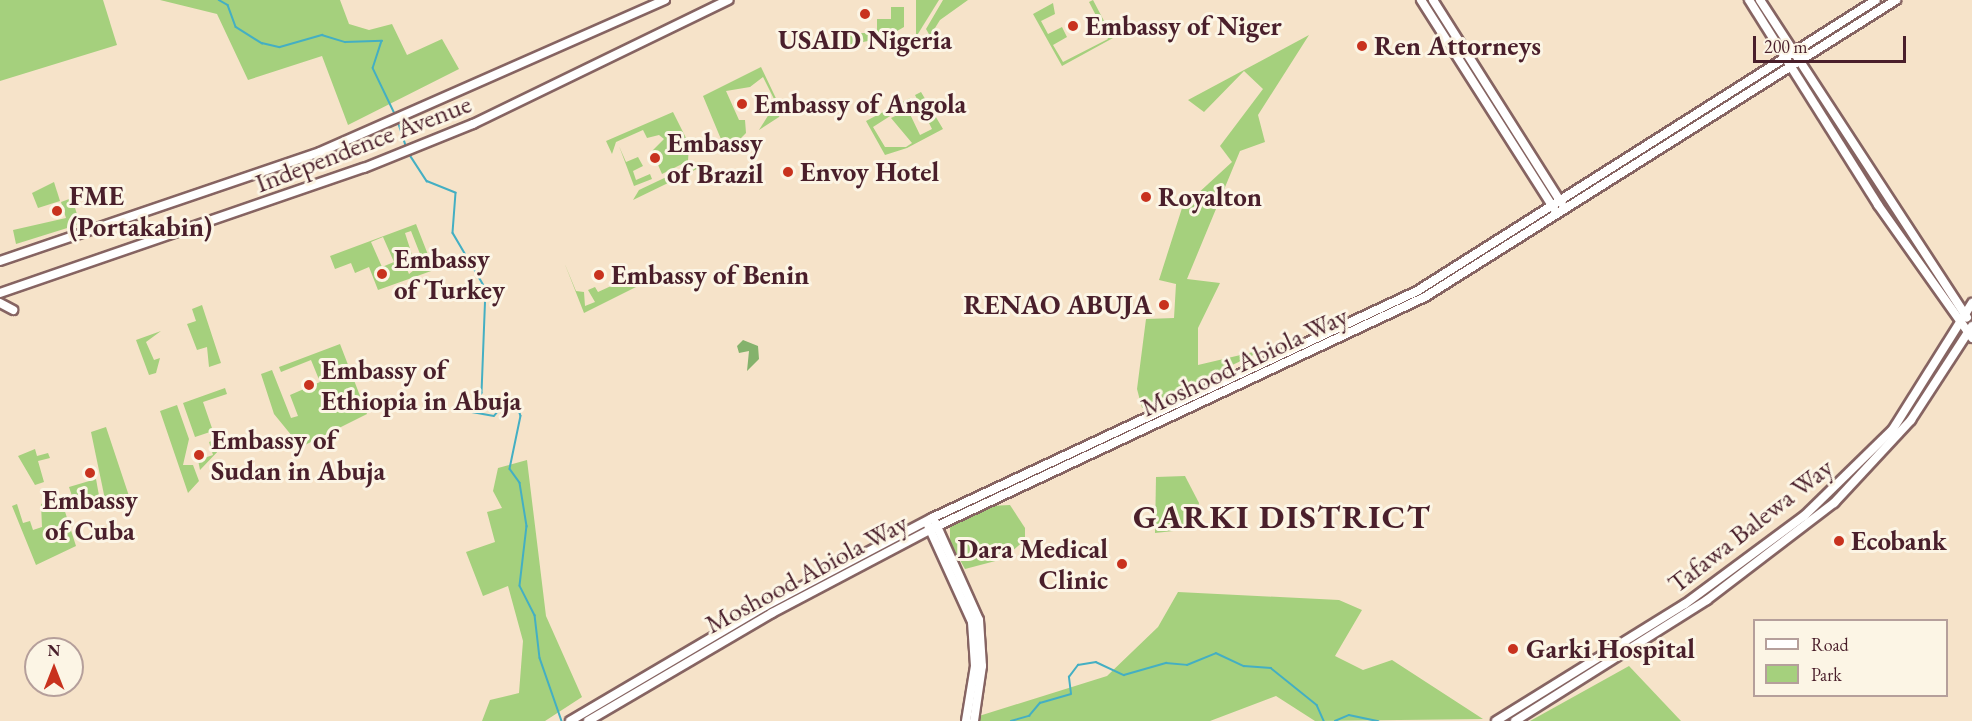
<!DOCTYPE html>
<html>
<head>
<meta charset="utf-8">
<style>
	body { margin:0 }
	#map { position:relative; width:1972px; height:721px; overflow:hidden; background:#f6e3c9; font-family:"EB Garamond",serif }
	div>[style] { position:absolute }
	.green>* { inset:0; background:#a5d07d }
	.forest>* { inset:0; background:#84b26c }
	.stream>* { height:1.5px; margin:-0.75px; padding:0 0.75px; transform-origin:0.75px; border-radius:0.75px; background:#44afc3 }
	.roads { filter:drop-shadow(2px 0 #866462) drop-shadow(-2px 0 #866462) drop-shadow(0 2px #866462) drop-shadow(0 -2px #866462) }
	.secondary>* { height:8px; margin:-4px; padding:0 4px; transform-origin:4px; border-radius:4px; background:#fff }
	.primary>* { height:8px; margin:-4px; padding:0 4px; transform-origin:4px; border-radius:4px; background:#fff }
	.dots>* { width:16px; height:16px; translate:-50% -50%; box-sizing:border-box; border:3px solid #fcf5e5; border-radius:50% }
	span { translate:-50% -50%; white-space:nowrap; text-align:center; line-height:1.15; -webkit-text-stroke:6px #fcf5e5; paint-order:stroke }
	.poi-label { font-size:27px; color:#4a1f2b; font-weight:700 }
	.left { translate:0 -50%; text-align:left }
	.right { translate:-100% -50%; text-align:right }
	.street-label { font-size:27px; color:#4a1f2b }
	.district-label { font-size:33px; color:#4a1f2b; font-weight:700; letter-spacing:1.5px }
	.legend { position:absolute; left:1753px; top:619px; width:195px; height:78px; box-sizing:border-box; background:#fcf5e5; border:2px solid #b59f9b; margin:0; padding:8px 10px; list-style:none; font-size:18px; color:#4a1f2b }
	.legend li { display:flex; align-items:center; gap:12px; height:30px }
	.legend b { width:30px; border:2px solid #b59f9b }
	.north { position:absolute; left:24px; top:637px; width:60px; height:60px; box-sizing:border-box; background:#fcf5e5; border:2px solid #b59f9b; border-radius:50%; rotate:0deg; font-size:16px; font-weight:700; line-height:24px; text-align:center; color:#4a1f2b }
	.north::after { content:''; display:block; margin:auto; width:21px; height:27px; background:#c8321e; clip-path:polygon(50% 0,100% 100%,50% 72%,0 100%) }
	.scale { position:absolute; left:1753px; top:36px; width:153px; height:27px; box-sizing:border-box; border:3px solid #4a1f2b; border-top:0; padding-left:8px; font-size:18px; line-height:21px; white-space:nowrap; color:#4a1f2b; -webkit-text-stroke:4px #fcf5e5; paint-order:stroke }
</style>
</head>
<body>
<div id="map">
	<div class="green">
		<div style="clip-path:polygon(0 0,103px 0,117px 45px,0 81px)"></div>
		<div style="clip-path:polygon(160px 0,340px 0,349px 24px,369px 30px,392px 24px,407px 55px,442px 39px,459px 69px,348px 125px,322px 56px,248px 80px,217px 14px)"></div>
		<div style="clip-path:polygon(916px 0,939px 0,916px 37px)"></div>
		<div style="clip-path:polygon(943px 0,968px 0,940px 20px,930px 36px,926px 29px)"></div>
		<div style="clip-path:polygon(1093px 0,1113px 38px,1062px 66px,1033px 14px,1053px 3px,1055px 14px,1041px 21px,1048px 34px,1062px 27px,1067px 37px,1053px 45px,1063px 62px,1108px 39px,1089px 2px)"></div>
		<div style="clip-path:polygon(891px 7px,904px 7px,904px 27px,873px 45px,873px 40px,848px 45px,848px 33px,877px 33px,877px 19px,891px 19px)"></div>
		<div style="clip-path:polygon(1309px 35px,1258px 115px,1265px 142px,1240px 151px,1187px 279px,1220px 283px,1198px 328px,1198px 365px,1266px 349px,1142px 408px,1137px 389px,1146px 319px,1174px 318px,1176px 284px,1159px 280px,1182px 208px,1232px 162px,1220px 146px,1263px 89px,1244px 71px,1204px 112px,1188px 100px)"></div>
		<div style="clip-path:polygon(761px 67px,782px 111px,779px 117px,759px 130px,776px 103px,763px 77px,750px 87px,726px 91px,739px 120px,745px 120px,746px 133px,735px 144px,723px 144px,703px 96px)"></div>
		<div style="clip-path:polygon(921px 92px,943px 129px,907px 148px,885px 155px,866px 121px,910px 98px,912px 102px,873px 127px,885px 147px,906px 147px,912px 143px,891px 118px,908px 110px,920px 135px,932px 129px,915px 95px)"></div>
		<div style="clip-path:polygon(673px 112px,689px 144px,688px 161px,662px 174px,652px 151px,664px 139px,659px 135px,647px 138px,643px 130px,616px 142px,612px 154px,606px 141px)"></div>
		<div style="clip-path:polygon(619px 146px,626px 162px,638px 157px,643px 166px,633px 171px,636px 180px,650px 174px,652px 179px,634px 186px)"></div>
		<div style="clip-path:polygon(698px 162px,701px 167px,633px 200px,639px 190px)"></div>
		<div style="clip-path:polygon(54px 182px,60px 201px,38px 208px,32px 193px)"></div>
		<div style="clip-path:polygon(72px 198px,80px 224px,16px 244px,13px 230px,66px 218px,61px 202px)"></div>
		<div style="clip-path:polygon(evenodd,416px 224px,434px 270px,378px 290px,369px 267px,355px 273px,351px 263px,335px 269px,330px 256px,416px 224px,411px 231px,426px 269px,418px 267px,409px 274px,398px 249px,403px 247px,414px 261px,405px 233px,411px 231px,416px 224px,383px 237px,394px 262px,382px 267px,371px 242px,383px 237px)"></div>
		<div style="clip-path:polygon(564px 262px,576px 291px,584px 292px,585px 306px,595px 302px,588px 290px,595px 287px,598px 292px,622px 281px,625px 263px,636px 287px,584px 313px)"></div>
		<div style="clip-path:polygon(202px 305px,221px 363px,209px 367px,207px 347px,197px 350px,187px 324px,196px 321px,192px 309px)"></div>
		<div style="clip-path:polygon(161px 331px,146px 342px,154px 360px,160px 358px,156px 373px,149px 375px,136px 340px)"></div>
		<div style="clip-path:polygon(340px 344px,367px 414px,301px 447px,274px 414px,261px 374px,272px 370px,291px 418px,298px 416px,290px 395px,320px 382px,311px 360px,281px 372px,279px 367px)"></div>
		<div style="clip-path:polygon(225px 388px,227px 394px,203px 402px,213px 431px,195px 437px,183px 403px)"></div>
		<div style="clip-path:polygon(177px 405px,189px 439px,183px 465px,193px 465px,199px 481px,188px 493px,160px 411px)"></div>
		<div style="clip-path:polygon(106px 427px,131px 502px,107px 509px,91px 432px)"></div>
		<div style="clip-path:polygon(219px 438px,222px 447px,200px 470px,198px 460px,213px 455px,209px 442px)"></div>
		<div style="clip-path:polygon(35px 449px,37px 456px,48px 453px,50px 458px,38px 461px,44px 482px,35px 485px,18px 456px)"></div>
		<div style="clip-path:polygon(527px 460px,546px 616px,582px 697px,545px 721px,482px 721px,490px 700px,519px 693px,523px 641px,508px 586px,483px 596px,466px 552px,495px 542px,487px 512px,502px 508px,493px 491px,498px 468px)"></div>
		<div style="clip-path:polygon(1185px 476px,1199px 503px,1192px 529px,1155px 533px,1156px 477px)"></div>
		<div style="clip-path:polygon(96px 479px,100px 501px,76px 508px,69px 487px)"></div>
		<div style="clip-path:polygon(60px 496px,76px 546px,36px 565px,12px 506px,17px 504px,23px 523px,30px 521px,33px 530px,42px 527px,41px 504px)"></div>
		<div style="clip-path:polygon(1010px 505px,1025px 528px,1025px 540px,1003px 559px,965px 569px,950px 542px,950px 527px,989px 506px)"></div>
		<div style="clip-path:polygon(1178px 592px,1339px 600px,1362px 610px,1335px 656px,1363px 670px,1392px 660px,1483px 719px,1315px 721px,1276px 696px,1210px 721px,963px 721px,1107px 676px,1158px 627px)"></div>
		<div style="clip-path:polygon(1629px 666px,1681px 721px,1530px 721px)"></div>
	</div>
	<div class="forest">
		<div style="clip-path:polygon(743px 340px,758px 346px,759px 359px,747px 371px,749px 351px,739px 353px,737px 346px)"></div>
	</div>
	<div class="stream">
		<div style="left:219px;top:0;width:10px;rotate:29deg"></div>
		<div style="left:228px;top:5px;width:23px;rotate:70deg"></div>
		<div style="left:236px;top:27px;width:31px;rotate:32deg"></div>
		<div style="left:262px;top:43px;width:18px;rotate:13deg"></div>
		<div style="left:280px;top:47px;width:44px;rotate:-15.9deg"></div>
		<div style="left:322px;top:35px;width:24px;rotate:17deg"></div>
		<div style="left:345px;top:42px;width:37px;rotate:-2deg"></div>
		<div style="left:382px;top:41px;width:28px;rotate:108deg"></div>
		<div style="left:373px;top:68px;width:51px;rotate:64.4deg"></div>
		<div style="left:398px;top:121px;width:28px;rotate:72deg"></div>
		<div style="left:408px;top:152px;width:35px;rotate:57deg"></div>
		<div style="left:427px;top:181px;width:31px;rotate:22deg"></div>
		<div style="left:456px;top:193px;width:40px;rotate:94.3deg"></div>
		<div style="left:453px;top:233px;width:65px;rotate:59.5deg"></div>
		<div style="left:486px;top:289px;width:104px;rotate:92.2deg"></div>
		<div style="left:482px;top:393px;width:21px;rotate:118deg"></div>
		<div style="left:472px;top:412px;width:22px;rotate:10deg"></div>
		<div style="left:494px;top:416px;width:18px;rotate:-49deg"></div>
		<div style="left:506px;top:402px;width:13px;rotate:23deg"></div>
		<div style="left:518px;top:407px;width:9px;rotate:72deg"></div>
		<div style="left:521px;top:416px;width:54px;rotate:101.7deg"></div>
		<div style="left:510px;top:469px;width:17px;rotate:54deg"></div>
		<div style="left:520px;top:483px;width:44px;rotate:80.8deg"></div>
		<div style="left:527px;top:526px;width:60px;rotate:96.7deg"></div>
		<div style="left:520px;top:586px;width:33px;rotate:63deg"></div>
		<div style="left:535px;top:615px;width:43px;rotate:83.4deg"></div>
		<div style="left:540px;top:658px;width:67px;rotate:70.8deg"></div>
		<div style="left:1011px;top:721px;width:19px;rotate:-16deg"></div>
		<div style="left:1029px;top:716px;width:17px;rotate:-50deg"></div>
		<div style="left:1040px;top:703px;width:32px;rotate:-16deg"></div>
		<div style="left:1071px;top:694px;width:17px;rotate:-97deg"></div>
		<div style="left:1069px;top:677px;width:15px;rotate:-53deg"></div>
		<div style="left:1078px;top:665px;width:18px;rotate:-9deg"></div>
		<div style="left:1096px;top:662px;width:31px;rotate:25deg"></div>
		<div style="left:1124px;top:675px;width:44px;rotate:-15.9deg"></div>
		<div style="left:1166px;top:663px;width:21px;rotate:5deg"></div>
		<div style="left:1187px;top:665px;width:31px;rotate:-22deg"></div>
		<div style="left:1216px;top:653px;width:31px;rotate:25deg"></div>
		<div style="left:1244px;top:666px;width:27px;rotate:4deg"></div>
		<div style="left:1271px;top:668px;width:59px;rotate:38.8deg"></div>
		<div style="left:1317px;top:705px;width:17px;rotate:66deg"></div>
		<div style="left:1335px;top:721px;width:15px;rotate:-23deg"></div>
		<div style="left:1349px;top:715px;width:30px;rotate:12deg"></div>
	</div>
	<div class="roads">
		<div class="secondary">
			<div style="left:1421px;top:0;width:248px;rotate:57.5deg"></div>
			<div style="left:1433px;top:0;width:241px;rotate:57.7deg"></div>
			<div style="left:1749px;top:0;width:242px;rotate:57.8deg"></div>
			<div style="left:1878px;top:205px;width:163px;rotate:54.7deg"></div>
			<div style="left:1760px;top:0;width:379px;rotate:56.9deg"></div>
			<div style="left:935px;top:522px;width:107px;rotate:65.8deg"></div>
			<div style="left:979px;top:620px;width:46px;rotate:86.3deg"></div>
			<div style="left:982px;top:666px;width:56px;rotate:98.3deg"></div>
			<div style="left:928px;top:525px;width:107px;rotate:65.6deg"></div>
			<div style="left:972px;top:622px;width:44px;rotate:86.1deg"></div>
			<div style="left:975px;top:666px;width:56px;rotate:99.3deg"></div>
			<div style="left:570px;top:721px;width:226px;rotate:-30.5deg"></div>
			<div style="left:765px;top:606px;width:189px;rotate:-27.8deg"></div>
			<div style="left:932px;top:518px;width:535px;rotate:-25.08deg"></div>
			<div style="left:1417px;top:291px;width:543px;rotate:-32.37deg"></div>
			<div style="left:588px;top:721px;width:213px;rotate:-30.4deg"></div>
			<div style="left:772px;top:613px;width:180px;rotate:-27.8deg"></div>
			<div style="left:931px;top:529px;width:546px;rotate:-25.16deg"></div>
			<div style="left:1425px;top:297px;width:557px;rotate:-32.23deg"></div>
			<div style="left:1496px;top:721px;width:222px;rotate:-31.8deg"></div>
			<div style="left:1685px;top:604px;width:148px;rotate:-36.5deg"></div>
			<div style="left:1804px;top:516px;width:124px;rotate:-44.3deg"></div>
			<div style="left:1893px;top:429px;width:149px;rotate:-57.9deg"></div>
			<div style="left:1515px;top:721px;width:227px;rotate:-32.2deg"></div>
			<div style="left:1707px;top:600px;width:160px;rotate:-37.4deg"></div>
			<div style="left:1834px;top:503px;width:113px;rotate:-47.1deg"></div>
			<div style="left:1911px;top:420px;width:112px;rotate:-57deg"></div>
		</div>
		<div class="primary">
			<div style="left:0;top:261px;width:338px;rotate:-18.8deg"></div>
			<div style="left:320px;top:152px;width:377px;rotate:-23.8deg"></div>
			<div style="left:0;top:293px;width:385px;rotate:-19deg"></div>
			<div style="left:364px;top:168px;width:118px;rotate:-22deg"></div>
			<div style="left:473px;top:124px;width:284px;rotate:-25.9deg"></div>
			<div style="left:0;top:303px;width:15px;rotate:28deg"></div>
		</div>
	</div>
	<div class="dots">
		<div style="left:865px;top:14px;background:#c8321e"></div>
		<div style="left:1073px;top:26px;background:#c8321e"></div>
		<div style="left:1362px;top:46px;background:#c8321e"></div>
		<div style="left:742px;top:104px;background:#c8321e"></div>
		<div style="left:655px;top:158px;background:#c8321e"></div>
		<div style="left:788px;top:172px;background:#c8321e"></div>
		<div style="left:1146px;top:197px;background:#c8321e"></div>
		<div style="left:57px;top:211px;background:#c8321e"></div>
		<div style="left:382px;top:274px;background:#c8321e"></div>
		<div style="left:599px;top:275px;background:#c8321e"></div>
		<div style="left:1164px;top:305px;background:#c8321e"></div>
		<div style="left:309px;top:385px;background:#c8321e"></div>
		<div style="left:199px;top:455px;background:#c8321e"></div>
		<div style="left:90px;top:473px;background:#c8321e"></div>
		<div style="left:1839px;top:541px;background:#c8321e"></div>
		<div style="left:1122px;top:564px;background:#c8321e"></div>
		<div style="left:1513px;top:649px;background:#c8321e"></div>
	</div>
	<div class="poi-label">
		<span class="left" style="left:1085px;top:26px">Embassy of Niger</span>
		<span style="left:865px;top:40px">USAID Nigeria</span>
		<span class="left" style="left:1374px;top:46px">Ren Attorneys</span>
		<span class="left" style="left:754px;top:104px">Embassy of Angola</span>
		<span class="left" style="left:667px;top:158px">Embassy<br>of Brazil</span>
		<span class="left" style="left:800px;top:172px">Envoy Hotel</span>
		<span class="left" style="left:69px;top:211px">FME<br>(Portakabin)</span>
		<span class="left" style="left:1158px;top:197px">Royalton</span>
		<span class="left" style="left:394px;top:274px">Embassy<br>of Turkey</span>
		<span class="left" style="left:611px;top:275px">Embassy of Benin</span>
		<span class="right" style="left:1152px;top:305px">RENAO ABUJA</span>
		<span class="left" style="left:321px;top:385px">Embassy of<br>Ethiopia in Abuja</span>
		<span class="left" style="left:211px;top:455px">Embassy of<br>Sudan in Abuja</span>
		<span style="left:90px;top:515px">Embassy<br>of Cuba</span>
		<span class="left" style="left:1851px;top:541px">Ecobank</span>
		<span class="right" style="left:1108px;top:564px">Dara Medical<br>Clinic</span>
		<span class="left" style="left:1526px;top:649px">Garki Hospital</span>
	</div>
	<div class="street-label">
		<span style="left:363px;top:143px;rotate:-21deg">Independence Avenue</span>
		<span style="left:1244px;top:361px;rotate:-25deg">Moshood Abiola Way</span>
		<span style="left:1750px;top:525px;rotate:-38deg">Tafawa Balewa Way</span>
		<span style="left:806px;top:573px;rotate:-28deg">Moshood Abiola Way</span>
	</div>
	<div class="district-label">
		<span style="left:1282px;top:517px">GARKI DISTRICT</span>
	</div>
	<ul class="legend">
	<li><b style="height:8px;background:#fff"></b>Road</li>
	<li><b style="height:16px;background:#a5d07d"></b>Park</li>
	</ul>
	<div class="north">N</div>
	<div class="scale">200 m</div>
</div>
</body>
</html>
